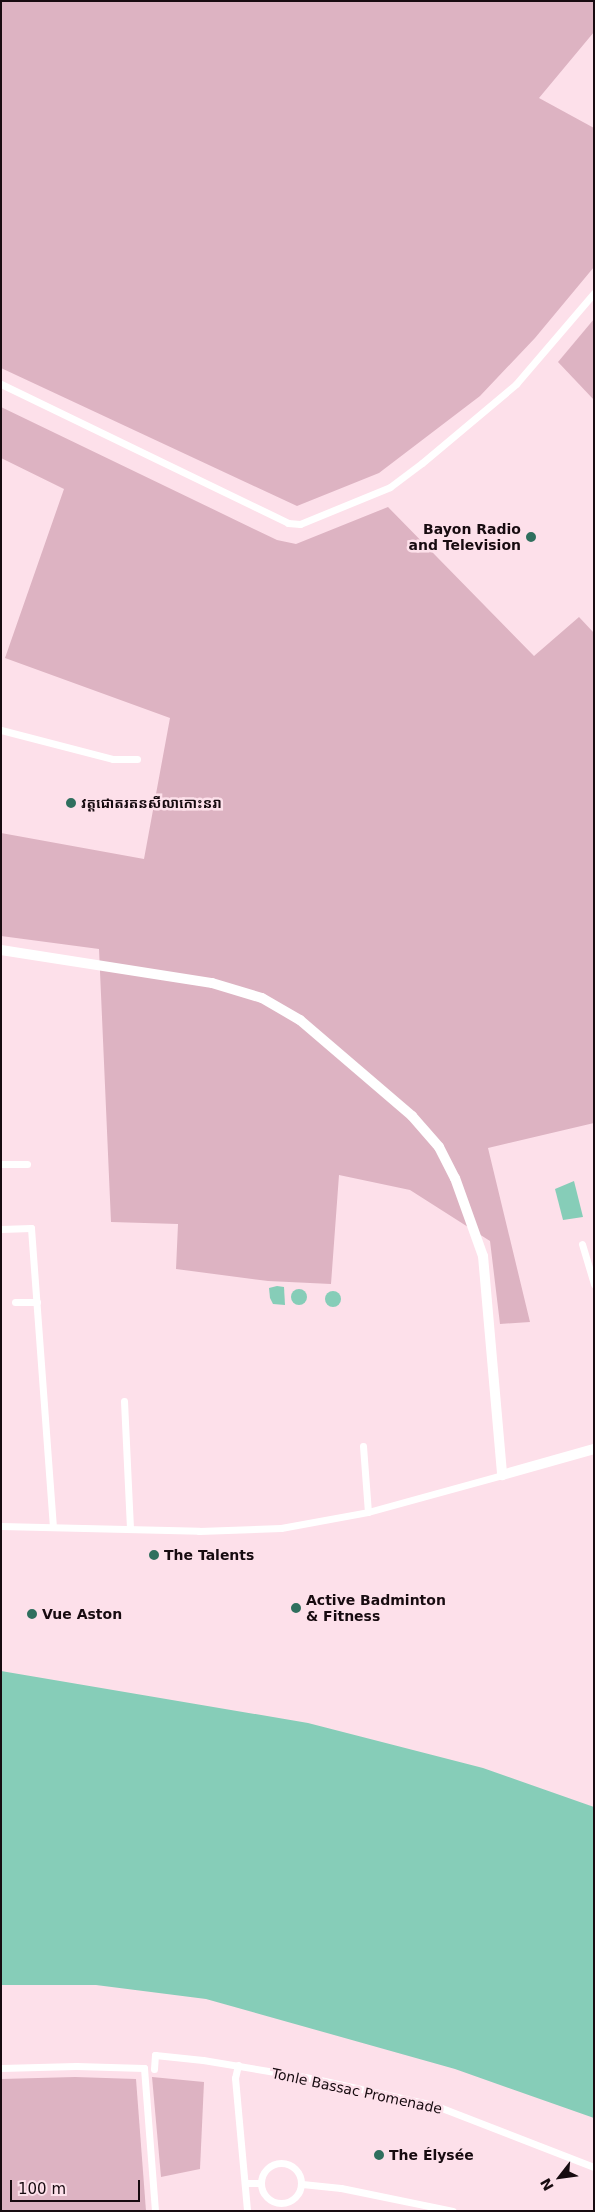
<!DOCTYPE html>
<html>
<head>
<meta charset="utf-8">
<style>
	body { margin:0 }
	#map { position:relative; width:595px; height:2212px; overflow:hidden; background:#fde0ea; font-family:"DejaVu Sans","Noto Sans Khmer",sans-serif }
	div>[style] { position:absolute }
	.green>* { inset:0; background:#ddb3c2 }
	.water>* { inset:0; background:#86cdb8 }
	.round { border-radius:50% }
	.street>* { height:7px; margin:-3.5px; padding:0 3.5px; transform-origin:3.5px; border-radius:3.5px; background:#fff }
	.street>.ring { margin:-3.5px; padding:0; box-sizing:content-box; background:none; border:7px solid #fff; border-radius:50% }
	.secondary>* { height:10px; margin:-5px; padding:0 5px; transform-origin:5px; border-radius:5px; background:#fff }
	.dots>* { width:14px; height:14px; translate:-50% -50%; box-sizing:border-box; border:2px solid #fde0ea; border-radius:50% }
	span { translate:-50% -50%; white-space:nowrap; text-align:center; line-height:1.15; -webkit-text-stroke:5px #fde0ea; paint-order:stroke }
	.poi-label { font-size:14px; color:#170b10; font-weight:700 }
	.right { translate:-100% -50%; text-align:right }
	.left { translate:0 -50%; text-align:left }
	.street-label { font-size:14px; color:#170b10 }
	.frame { position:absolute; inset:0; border:2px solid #170b10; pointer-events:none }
	.north { position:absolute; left:535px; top:2152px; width:50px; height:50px; -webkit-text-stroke:4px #fde0ea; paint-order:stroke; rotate:240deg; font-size:14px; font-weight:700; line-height:20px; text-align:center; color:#170b10 }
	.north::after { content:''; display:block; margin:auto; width:18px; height:22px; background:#170b10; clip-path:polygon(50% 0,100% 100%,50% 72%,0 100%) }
	.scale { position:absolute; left:10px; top:2180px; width:130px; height:22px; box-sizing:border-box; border:2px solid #170b10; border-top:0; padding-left:6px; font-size:15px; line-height:18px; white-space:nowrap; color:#170b10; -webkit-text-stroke:4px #fde0ea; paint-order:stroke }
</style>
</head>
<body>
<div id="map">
	<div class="green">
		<div style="clip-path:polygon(1px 1px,594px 1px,594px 32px,539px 98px,594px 128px,594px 267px,535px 338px,480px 396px,379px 473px,297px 506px,1px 368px)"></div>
		<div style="clip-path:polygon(594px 319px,594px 400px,558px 362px)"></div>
		<div style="clip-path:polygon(1px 407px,277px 540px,296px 544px,388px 507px,534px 656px,579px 617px,594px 633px,594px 1123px,488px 1148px,530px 1322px,500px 1324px,490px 1241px,410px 1190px,339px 1175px,331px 1284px,268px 1281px,176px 1269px,178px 1224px,111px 1222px,99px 949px,1px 936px,1px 833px,144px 859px,170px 718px,5px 658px,64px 489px,1px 458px)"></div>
		<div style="clip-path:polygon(75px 2077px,136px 2079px,146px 2211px,1px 2211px,1px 2079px)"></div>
		<div style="clip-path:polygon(152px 2077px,204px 2082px,200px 2169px,161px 2177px)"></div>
	</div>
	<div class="water">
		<div style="clip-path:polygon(574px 1181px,583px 1217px,563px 1220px,555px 1189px)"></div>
		<div style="clip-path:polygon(277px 1286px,284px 1287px,285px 1305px,273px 1304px,270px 1298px,269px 1288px)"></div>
		<div class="round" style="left:291px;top:1289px;width:16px;height:16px"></div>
		<div class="round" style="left:325px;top:1291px;width:16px;height:16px"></div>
		<div style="clip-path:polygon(1px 1671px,308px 1723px,483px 1768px,594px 1807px,594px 2118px,455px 2069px,206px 1999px,96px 1985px,1px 1985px)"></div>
	</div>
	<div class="street">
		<div style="left:1px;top:384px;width:319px;rotate:25.8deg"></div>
		<div style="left:288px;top:523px;width:12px;rotate:5deg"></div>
		<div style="left:300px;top:524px;width:97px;rotate:-22.3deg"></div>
		<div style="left:390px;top:487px;width:40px;rotate:-37deg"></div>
		<div style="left:422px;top:463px;width:123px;rotate:-40deg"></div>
		<div style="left:516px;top:384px;width:120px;rotate:-49.4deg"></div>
		<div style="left:1px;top:730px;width:116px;rotate:14.5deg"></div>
		<div style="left:113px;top:759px;width:24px"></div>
		<div style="left:1px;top:1164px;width:26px"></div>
		<div style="left:1px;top:1229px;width:30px;rotate:-2deg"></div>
		<div style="left:31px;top:1228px;width:299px;rotate:85.8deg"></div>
		<div style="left:582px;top:1244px;width:42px;rotate:73.3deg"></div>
		<div style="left:15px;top:1302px;width:22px"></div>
		<div style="left:124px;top:1401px;width:126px;rotate:87.3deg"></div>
		<div style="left:363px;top:1446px;width:66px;rotate:85.7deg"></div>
		<div style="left:1px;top:1526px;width:198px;rotate:1.4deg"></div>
		<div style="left:199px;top:1531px;width:82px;rotate:-2.1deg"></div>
		<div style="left:281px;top:1528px;width:88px;rotate:-10.4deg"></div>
		<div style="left:368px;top:1512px;width:139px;rotate:-15.4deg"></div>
		<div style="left:238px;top:2065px;width:13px;rotate:103deg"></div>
		<div style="left:235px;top:2078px;width:134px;rotate:84.8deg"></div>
		<div style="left:1px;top:2068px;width:75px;rotate:-1.5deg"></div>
		<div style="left:76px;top:2066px;width:68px;rotate:1.7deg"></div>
		<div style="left:144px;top:2068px;width:143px;rotate:85.6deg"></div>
		<div style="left:154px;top:2069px;width:14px;rotate:-86deg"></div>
		<div style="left:155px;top:2055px;width:48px;rotate:5.9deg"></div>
		<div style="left:203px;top:2060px;width:109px;rotate:9.5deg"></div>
		<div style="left:311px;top:2078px;width:126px;rotate:12.4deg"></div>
		<div style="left:434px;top:2105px;width:172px;rotate:21.2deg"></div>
		<div class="ring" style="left:261px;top:2163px;width:33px;height:33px"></div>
		<div style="left:245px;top:2183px;width:16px"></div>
		<div style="left:302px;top:2184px;width:39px;rotate:6deg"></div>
		<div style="left:341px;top:2188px;width:114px;rotate:11.6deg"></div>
	</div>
	<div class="secondary">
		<div style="left:1px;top:950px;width:214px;rotate:8.9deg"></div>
		<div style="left:212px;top:983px;width:52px;rotate:16.7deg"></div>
		<div style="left:262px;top:998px;width:44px;rotate:30.1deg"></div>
		<div style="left:300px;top:1020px;width:148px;rotate:40.6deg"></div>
		<div style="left:412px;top:1116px;width:41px;rotate:48.9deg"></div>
		<div style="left:439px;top:1147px;width:35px;rotate:63deg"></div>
		<div style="left:455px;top:1178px;width:83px;rotate:70.3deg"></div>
		<div style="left:483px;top:1256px;width:220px;rotate:85deg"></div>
		<div style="left:502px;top:1475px;width:96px;rotate:-15.8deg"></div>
	</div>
	<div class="dots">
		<div style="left:531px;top:537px;background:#2f6f5e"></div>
		<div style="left:71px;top:803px;background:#2f6f5e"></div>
		<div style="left:154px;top:1555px;background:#2f6f5e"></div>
		<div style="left:296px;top:1608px;background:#2f6f5e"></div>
		<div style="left:32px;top:1614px;background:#2f6f5e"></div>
		<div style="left:379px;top:2155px;background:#2f6f5e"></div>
	</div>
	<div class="poi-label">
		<span class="right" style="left:521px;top:537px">Bayon Radio<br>and Television</span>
		<span class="left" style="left:81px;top:803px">វត្តជោតរតនសីលាកោះនរា</span>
		<span class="left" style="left:164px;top:1555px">The Talents</span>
		<span class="left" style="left:306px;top:1608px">Active Badminton<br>&amp; Fitness</span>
		<span class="left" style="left:42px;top:1614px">Vue Aston</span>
		<span class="left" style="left:389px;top:2155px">The Élysée</span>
	</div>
	<div class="street-label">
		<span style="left:357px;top:2091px;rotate:12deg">Tonle Bassac Promenade</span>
	</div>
	<div class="frame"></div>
	<div class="north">N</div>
	<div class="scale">100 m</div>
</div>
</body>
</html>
